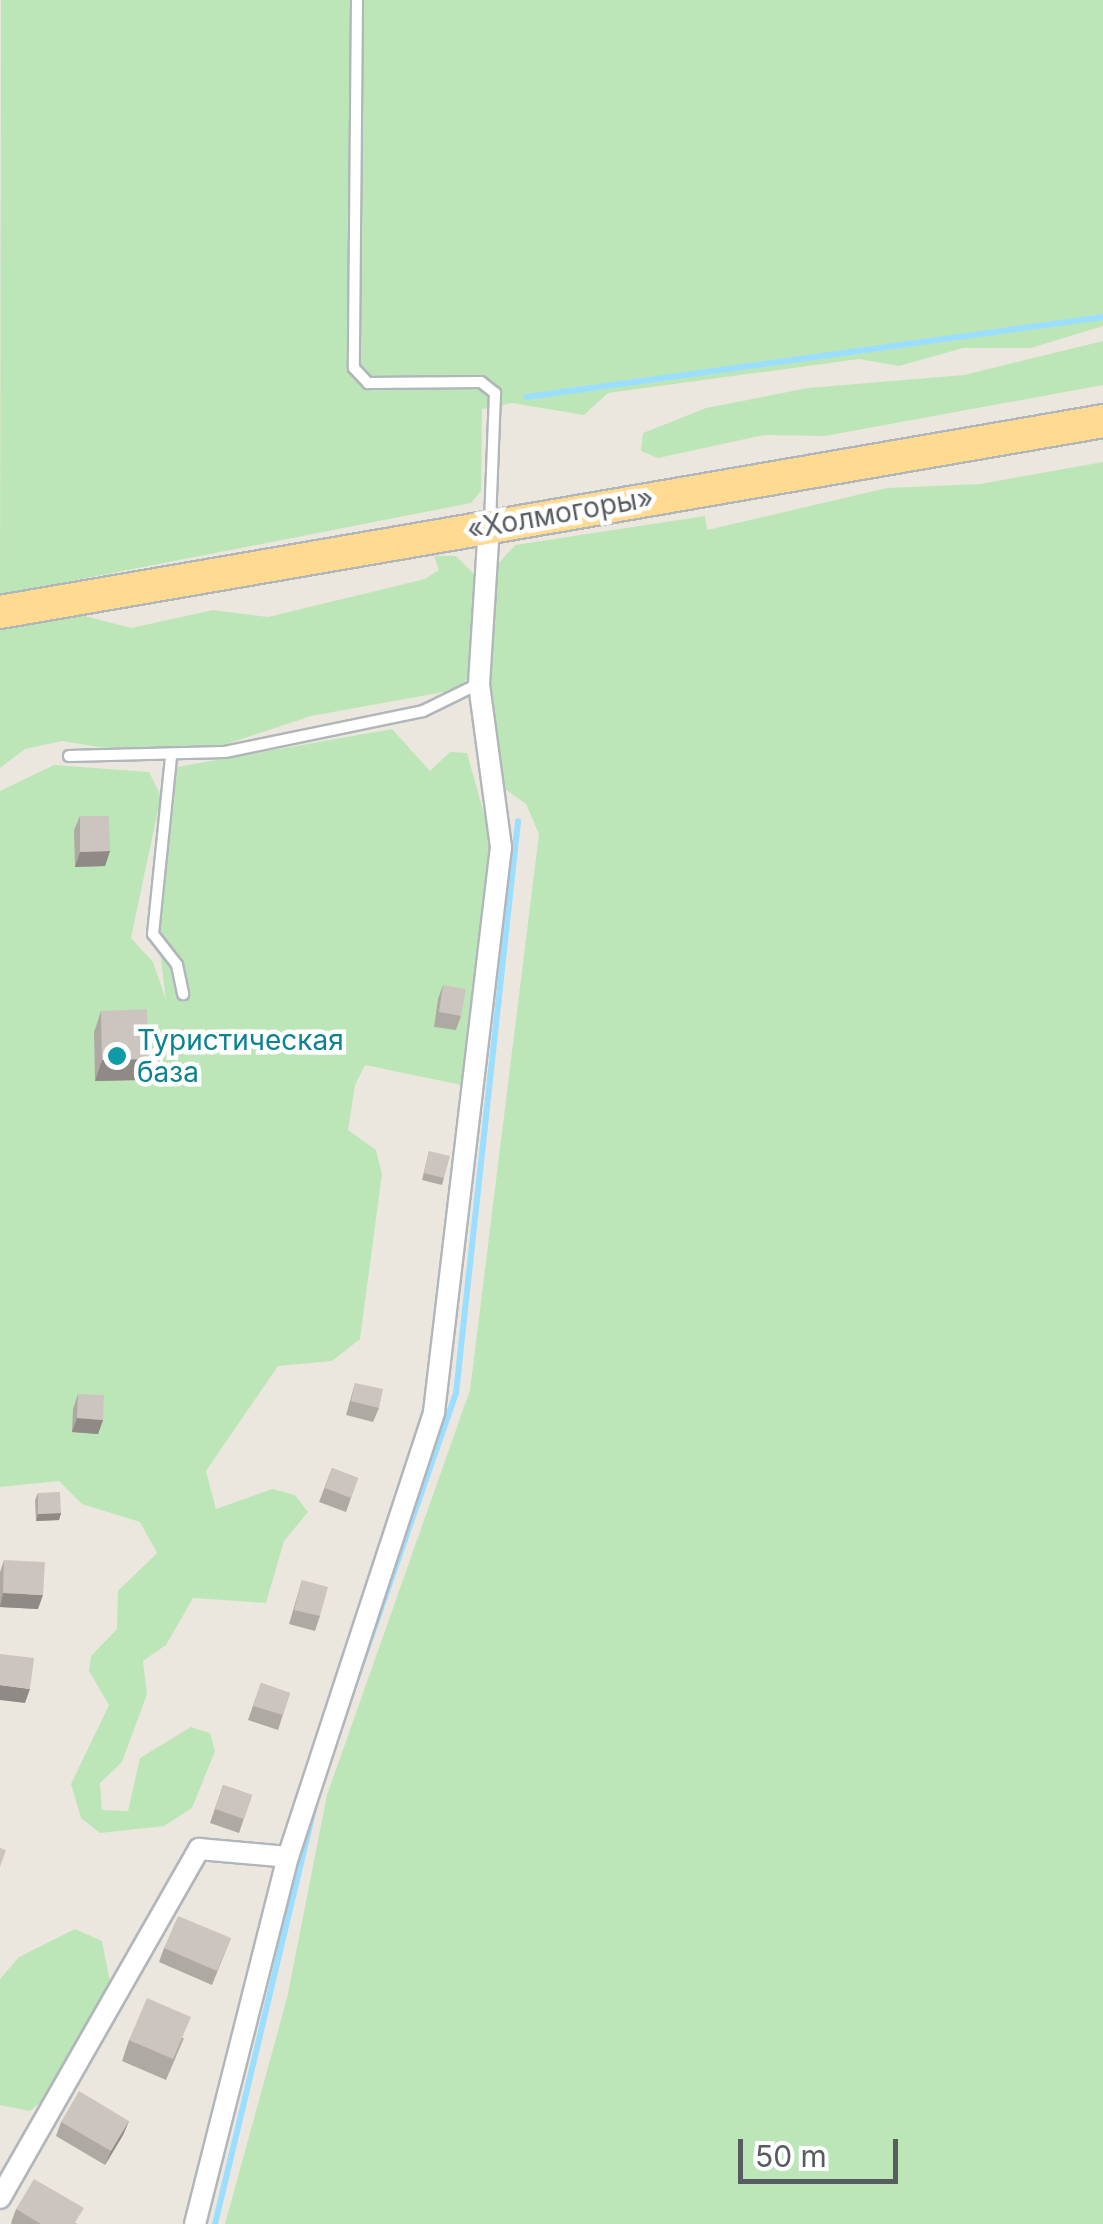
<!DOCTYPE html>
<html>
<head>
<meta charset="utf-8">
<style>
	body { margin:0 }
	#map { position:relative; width:1103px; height:2224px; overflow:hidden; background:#ece7de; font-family:Inter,sans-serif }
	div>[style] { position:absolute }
	.green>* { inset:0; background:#bde6b8 }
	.stream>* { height:6px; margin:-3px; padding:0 3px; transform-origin:3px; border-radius:3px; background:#9bdeff }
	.roads { filter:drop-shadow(2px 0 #b1b6bb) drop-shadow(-2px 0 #b1b6bb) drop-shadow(0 2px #b1b6bb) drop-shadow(0 -2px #b1b6bb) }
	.service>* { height:10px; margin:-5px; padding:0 5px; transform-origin:5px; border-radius:5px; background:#fff }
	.minor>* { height:20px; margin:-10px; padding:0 10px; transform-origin:10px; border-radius:10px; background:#fff }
	.trunk>* { height:32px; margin:-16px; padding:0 16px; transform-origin:16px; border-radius:16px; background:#ffdb91 }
	.wall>* { inset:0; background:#afa9a4 }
	.shaded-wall>* { inset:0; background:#8f8a86 }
	.building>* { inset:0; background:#ccc5bf }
	.dots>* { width:28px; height:28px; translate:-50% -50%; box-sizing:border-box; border:5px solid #fff; border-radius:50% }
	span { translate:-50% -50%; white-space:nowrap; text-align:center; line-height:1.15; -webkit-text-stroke:9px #fff; paint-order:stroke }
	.street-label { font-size:28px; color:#575c61 }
	.culture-label { font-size:28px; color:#0d838f }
	.left { translate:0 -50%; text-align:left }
	.scale { position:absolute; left:738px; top:2139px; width:160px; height:45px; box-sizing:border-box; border:5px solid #575c61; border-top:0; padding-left:12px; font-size:30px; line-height:35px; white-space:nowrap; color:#575c61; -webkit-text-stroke:8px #fff; paint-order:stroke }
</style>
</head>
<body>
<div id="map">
	<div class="green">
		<div style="clip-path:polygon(1px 0,1103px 0,1103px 326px,1031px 348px,963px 348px,899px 366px,859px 359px,608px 393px,584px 415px,512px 403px,482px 409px,481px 491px,471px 503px,0 595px)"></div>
		<div style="clip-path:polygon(1103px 341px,1103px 385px,825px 436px,764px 435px,658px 458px,641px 451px,643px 433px,706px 408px,808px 388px,964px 375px)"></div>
		<div style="clip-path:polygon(1103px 462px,1103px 2224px,225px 2224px,287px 1998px,327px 1795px,470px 1390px,539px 834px,526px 804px,505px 789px,490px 694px,498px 564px,515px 545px,705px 516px,707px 530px,887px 488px,980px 484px)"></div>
		<div style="clip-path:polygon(434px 556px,456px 556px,474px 574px,472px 672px,460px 689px,311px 716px,209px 750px,129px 752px,62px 741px,25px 749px,0 768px,0 625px,81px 615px,131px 628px,213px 610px,268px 617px,425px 579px,439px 570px)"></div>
		<div style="clip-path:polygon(392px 729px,430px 771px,450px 752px,467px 753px,491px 839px,466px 1086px,365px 1065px,355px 1085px,348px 1130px,376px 1150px,382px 1174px,360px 1339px,332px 1361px,278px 1366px,206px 1471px,216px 1509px,272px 1489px,295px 1495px,308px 1512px,284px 1541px,266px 1603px,193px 1598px,166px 1645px,143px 1661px,147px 1694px,122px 1762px,100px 1783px,102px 1810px,128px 1811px,140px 1758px,191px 1727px,210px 1733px,215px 1751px,192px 1808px,164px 1826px,100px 1833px,81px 1818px,71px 1784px,109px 1705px,89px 1671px,91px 1656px,117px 1629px,118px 1591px,157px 1553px,140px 1522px,82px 1504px,59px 1481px,0 1487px,0 791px,54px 765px,149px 772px,161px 796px,131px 938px,153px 962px,166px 1000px,160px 951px,186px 996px,161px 930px,159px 865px,177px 767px)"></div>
		<div style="clip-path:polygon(75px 1929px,102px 1941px,111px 1987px,64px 2061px,58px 2088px,30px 2111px,0 2105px,0 1979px,19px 1957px)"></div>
	</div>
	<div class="stream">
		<div style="left:526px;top:397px;width:583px;rotate:-7.89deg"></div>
		<div style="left:354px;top:1686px;width:310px;rotate:-70.8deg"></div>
		<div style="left:456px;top:1393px;width:575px;rotate:-83.81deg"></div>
		<div style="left:215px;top:2224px;width:429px;rotate:-76.6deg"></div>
	</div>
	<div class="roads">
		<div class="service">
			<div style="left:357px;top:0;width:368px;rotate:90.5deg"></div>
			<div style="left:354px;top:368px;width:21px;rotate:47deg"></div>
			<div style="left:368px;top:383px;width:113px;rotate:-0.5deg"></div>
			<div style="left:481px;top:382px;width:18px;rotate:38deg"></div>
			<div style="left:495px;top:393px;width:130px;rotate:92.2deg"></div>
			<div style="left:69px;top:756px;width:156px;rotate:-1.5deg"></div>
			<div style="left:225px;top:752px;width:202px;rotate:-11.7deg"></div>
			<div style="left:423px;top:711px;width:61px;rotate:-26.1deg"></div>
			<div style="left:171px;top:757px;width:178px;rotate:95.8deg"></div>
			<div style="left:153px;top:934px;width:39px;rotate:52deg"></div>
			<div style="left:177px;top:965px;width:30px;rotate:78deg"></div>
		</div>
		<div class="minor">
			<div style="left:0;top:2198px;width:402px;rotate:-60.3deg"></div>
			<div style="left:199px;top:1849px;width:89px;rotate:5.1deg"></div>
			<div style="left:195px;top:2224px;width:379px;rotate:-75.8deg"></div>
			<div style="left:288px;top:1857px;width:468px;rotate:-71.8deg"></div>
			<div style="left:434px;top:1412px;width:569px;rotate:-83.24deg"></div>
			<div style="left:501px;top:847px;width:164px;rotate:-97.7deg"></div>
			<div style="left:479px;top:684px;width:159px;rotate:-86.4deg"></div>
		</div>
		<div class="trunk">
			<div style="left:0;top:612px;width:1119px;rotate:-9.82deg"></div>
		</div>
	</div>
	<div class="wall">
		<div style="clip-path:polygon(80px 816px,110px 851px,105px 866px,75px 867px,74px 830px)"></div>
		<div style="clip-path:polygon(443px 985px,461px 1016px,456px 1030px,434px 1027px,438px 999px)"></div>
		<div style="clip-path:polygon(101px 1011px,148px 1059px,141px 1080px,95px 1081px,94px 1032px)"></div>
		<div style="clip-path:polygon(429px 1151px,444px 1178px,442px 1185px,422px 1180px)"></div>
		<div style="clip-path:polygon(355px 1383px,379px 1408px,373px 1422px,346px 1415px)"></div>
		<div style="clip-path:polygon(78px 1394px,103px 1420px,98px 1434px,72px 1432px,73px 1409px)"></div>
		<div style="clip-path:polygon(332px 1468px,358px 1478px,346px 1512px,319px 1502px)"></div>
		<div style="clip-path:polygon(38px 1493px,61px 1513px,59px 1520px,36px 1521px,35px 1500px)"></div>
		<div style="clip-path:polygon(4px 1560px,38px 1609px,0 1607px,0 1572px)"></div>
		<div style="clip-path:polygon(302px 1580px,320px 1616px,315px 1631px,289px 1624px)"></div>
		<div style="clip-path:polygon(261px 1683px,290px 1693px,278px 1730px,248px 1720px)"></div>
		<div style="clip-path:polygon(223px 1785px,252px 1795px,239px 1833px,210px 1823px)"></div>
		<div style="clip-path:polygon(231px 1938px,212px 1985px,159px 1962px,164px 1948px)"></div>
		<div style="clip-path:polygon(184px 2038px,166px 2080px,122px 2061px,129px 2040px)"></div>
		<div style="clip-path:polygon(129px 2121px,123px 2135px,105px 2165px,56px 2136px,61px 2122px)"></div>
		<div style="clip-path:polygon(16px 2209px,78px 2224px,12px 2224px,11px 2223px)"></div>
	</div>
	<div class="shaded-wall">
		<div style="clip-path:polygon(110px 851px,105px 866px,75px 867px,80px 852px)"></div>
		<div style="clip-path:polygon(148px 1059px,141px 1080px,95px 1081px,102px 1060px)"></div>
		<div style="clip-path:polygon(77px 1418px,103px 1420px,98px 1434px,72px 1432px)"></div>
		<div style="clip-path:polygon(61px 1513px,59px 1520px,36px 1521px,38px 1514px)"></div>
		<div style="clip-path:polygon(3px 1593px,43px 1595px,38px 1609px,0 1607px)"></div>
		<div style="clip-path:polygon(0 1685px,30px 1689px,25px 1703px,0 1700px)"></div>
		<div style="clip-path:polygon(129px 2121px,123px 2135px,105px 2165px,111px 2151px)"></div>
	</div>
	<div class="building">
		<div style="clip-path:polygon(80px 816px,109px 816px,110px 851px,80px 852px)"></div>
		<div style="clip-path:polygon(443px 985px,466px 989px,461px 1016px,439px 1012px)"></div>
		<div style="clip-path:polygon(147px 1009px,148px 1059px,102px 1060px,101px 1011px)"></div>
		<div style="clip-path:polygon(429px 1151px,450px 1156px,444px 1178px,424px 1173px)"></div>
		<div style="clip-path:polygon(355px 1383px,383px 1389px,379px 1408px,351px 1401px)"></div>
		<div style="clip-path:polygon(78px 1394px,104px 1395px,103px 1420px,77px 1418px)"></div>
		<div style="clip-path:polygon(332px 1468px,358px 1478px,351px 1498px,325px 1488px)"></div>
		<div style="clip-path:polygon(60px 1492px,61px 1513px,38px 1514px,38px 1493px)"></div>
		<div style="clip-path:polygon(4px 1560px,45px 1562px,43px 1595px,3px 1593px)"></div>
		<div style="clip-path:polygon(302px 1580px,328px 1587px,320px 1616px,294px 1610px)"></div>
		<div style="clip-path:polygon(0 1654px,34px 1658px,30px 1689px,0 1685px)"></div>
		<div style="clip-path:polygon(261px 1683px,290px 1693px,283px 1715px,253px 1706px)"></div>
		<div style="clip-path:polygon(223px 1785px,252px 1795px,244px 1819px,215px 1809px)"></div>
		<div style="clip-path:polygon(0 1848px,6px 1850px,0 1867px)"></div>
		<div style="clip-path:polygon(178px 1916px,231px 1938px,217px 1971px,164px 1948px)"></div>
		<div style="clip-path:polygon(147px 1998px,191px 2017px,173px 2059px,129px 2040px)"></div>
		<div style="clip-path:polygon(79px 2091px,129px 2121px,111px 2151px,61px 2122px)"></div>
		<div style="clip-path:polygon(34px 2179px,84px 2208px,74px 2224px,41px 2224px,16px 2209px)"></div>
	</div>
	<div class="dots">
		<div style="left:117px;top:1056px;background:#0f9aa8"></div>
	</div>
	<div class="street-label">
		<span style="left:560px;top:513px;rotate:-10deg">«Холмогоры»</span>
	</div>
	<div class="culture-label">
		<span class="left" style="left:137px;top:1056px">Туристическая<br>база</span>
	</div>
	<div class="scale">50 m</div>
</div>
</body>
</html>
